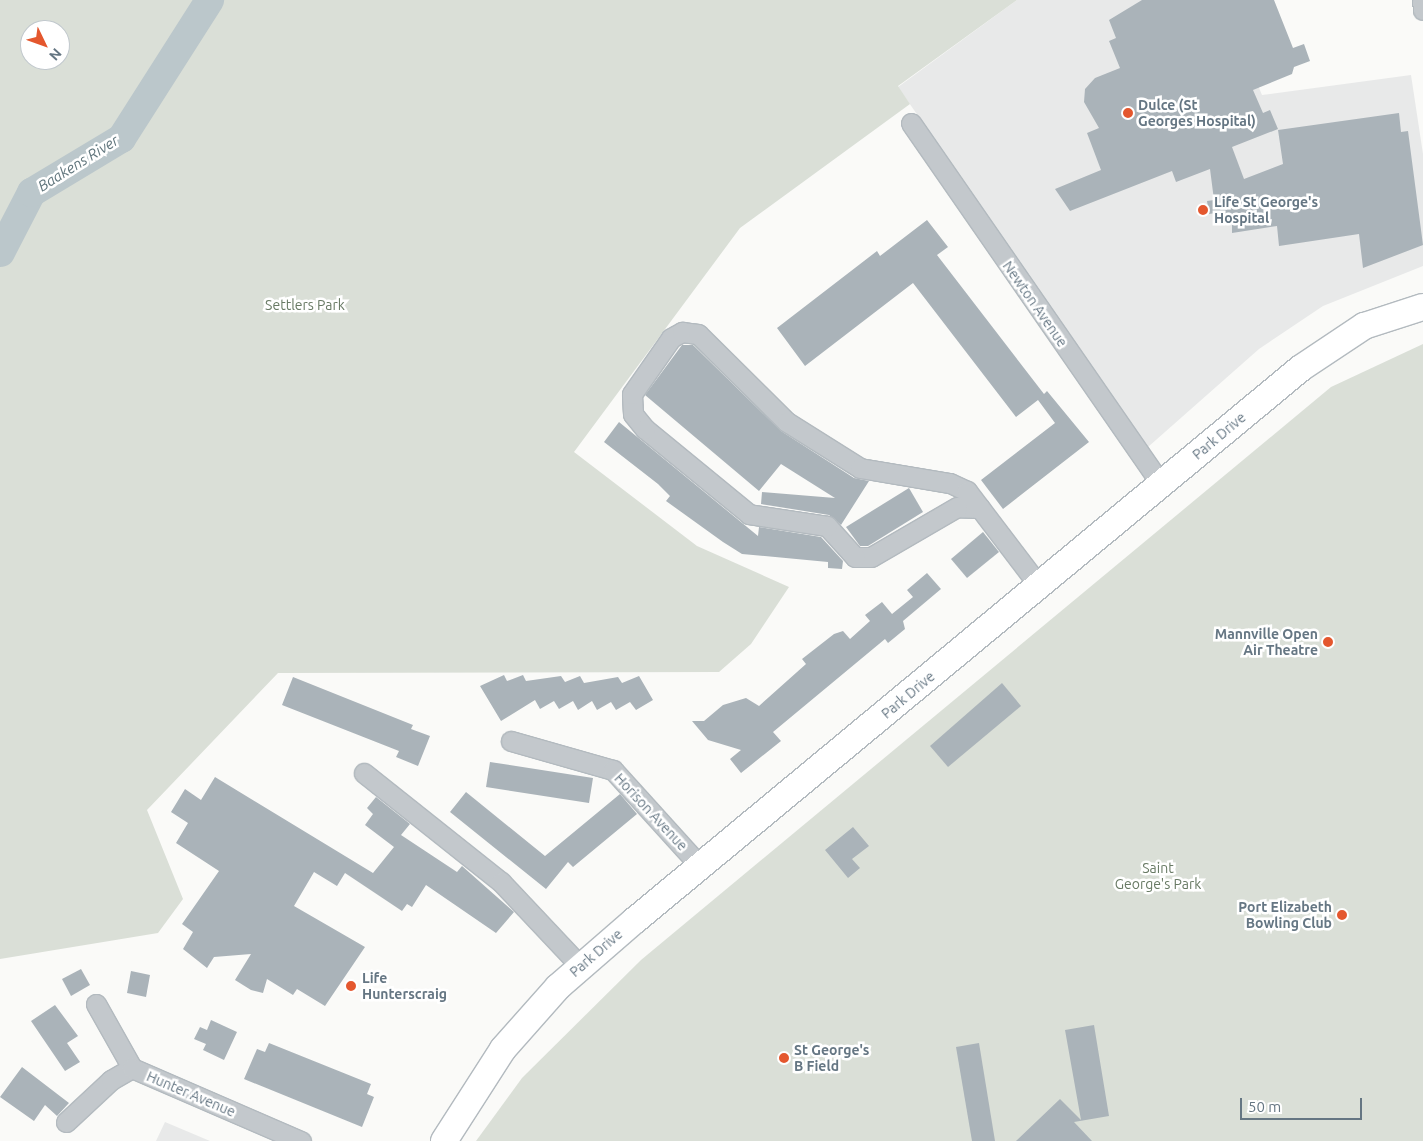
<!DOCTYPE html>
<html>
<head>
<meta charset="utf-8">
<style>
	body { margin:0 }
	#map { position:relative; width:1423px; height:1141px; overflow:hidden; background:#fafaf8; font-family:Ubuntu,sans-serif }
	div>[style] { position:absolute }
	.built>* { inset:0; background:#e8e9e9 }
	.green>* { inset:0; background:#dadfd7 }
	.river>* { height:29px; margin:-14.5px; padding:0 14.5px; transform-origin:14.5px; border-radius:14.5px; background:#bbc7cb }
	.building>* { inset:0; background:#aab3b9 }
	.roads { filter:drop-shadow(1px 0 #b3babf) drop-shadow(-1px 0 #b3babf) drop-shadow(0 1px #b3babf) drop-shadow(0 -1px #b3babf) }
	.street>* { height:19px; margin:-9.5px; padding:0 9.5px; transform-origin:9.5px; border-radius:9.5px; background:#c3c8cc }
	.secondary>* { height:26px; margin:-13px; padding:0 13px; transform-origin:13px; border-radius:13px; background:#fff }
	.dots>* { width:14px; height:14px; translate:-50% -50%; box-sizing:border-box; border:2px solid #fff; border-radius:50% }
	span { translate:-50% -50%; white-space:nowrap; text-align:center; line-height:1.15; -webkit-text-stroke:5px #fff; paint-order:stroke }
	.poi-label { font-size:14px; color:#657683; font-weight:700 }
	.left { translate:0 -50%; text-align:left }
	.right { translate:-100% -50%; text-align:right }
	.street-label { font-size:14px; color:#657683 }
	.park-label { font-size:14px; color:#687a64 }
	.water-label { font-size:15px; color:#60757c; font-style:italic }
	.north { position:absolute; left:20px; top:20px; width:50px; height:50px; box-sizing:border-box; background:#fff; border:1px solid #c1c8cd; border-radius:50%; rotate:132deg; font-size:14px; font-weight:700; line-height:20px; text-align:center; color:#657683 }
	.north::after { content:''; display:block; margin:auto; width:18px; height:22px; background:#e4572e; clip-path:polygon(50% 0,100% 100%,50% 72%,0 100%) }
	.scale { position:absolute; left:1240px; top:1098px; width:122px; height:22px; box-sizing:border-box; border:2px solid #657683; border-top:0; padding-left:6px; font-size:15px; line-height:18px; white-space:nowrap; color:#657683; -webkit-text-stroke:4px #fff; paint-order:stroke }
</style>
</head>
<body>
<div id="map">
	<div class="built">
		<div style="clip-path:polygon(1017px 0,1239px 0,1250px 66px,1262px 95px,1411px 75px,1423px 154px,1423px 266px,1323px 306px,1259px 349px,1148px 447px,898px 87px)"></div>
		<div style="clip-path:polygon(165px 1122px,210px 1141px,156px 1141px)"></div>
	</div>
	<div class="green">
		<div style="clip-path:polygon(evenodd,0 0,1017px 0,898px 86px,910px 104px,740px 228px,574px 452px,697px 546px,789px 587px,751px 644px,719px 672px,278px 673px,147px 810px,183px 899px,158px 933px,0 959px,0 0,30px 30px,60px 30px,60px 60px,30px 60px,30px 30px)"></div>
		<div style="clip-path:polygon(1423px 344px,1423px 1141px,476px 1141px,522px 1078px,641px 960px,1331px 387px)"></div>
	</div>
	<div class="river">
		<div style="left:0;top:252px;width:68px;rotate:-62.7deg"></div>
		<div style="left:31px;top:192px;width:105px;rotate:-31deg"></div>
		<div style="left:121px;top:138px;width:164px;rotate:-57.5deg"></div>
	</div>
	<div class="building">
		<div style="clip-path:polygon(1142px 0,1274px 0,1293px 48px,1304px 44px,1310px 61px,1294px 67px,1292px 74px,1253px 90px,1263px 113px,1270px 110px,1278px 129px,1232px 147px,1244px 179px,1283px 164px,1278px 130px,1399px 113px,1401px 132px,1408px 131px,1423px 245px,1363px 268px,1359px 234px,1279px 246px,1277px 226px,1232px 233px,1232px 225px,1218px 223px,1216px 213px,1209px 214px,1207px 201px,1214px 200px,1210px 169px,1176px 182px,1172px 171px,1070px 211px,1055px 189px,1101px 170px,1087px 133px,1099px 128px,1084px 102px,1085px 89px,1095px 78px,1120px 68px,1109px 41px,1116px 38px,1109px 20px)"></div>
		<div style="clip-path:polygon(927px 220px,948px 247px,937px 255px,1044px 394px,1047px 391px,1089px 442px,1003px 509px,981px 480px,1055px 423px,1038px 400px,1016px 417px,913px 283px,805px 366px,777px 328px,877px 251px,880px 256px)"></div>
		<div style="clip-path:polygon(682px 345px,693px 345px,781px 431px,854px 478px,869px 481px,841px 525px,829px 515px,761px 504px,762px 492px,835px 498px,781px 464px,759px 491px,645px 395px)"></div>
		<div style="clip-path:polygon(619px 422px,758px 536px,759px 527px,821px 537px,843px 561px,842px 569px,828px 568px,828px 562px,742px 554px,723px 542px,666px 501px,670px 496px,658px 484px,604px 442px)"></div>
		<div style="clip-path:polygon(909px 488px,923px 512px,868px 546px,860px 546px,846px 527px)"></div>
		<div style="clip-path:polygon(983px 532px,999px 552px,967px 578px,951px 559px)"></div>
		<div style="clip-path:polygon(927px 573px,941px 589px,903px 621px,905px 629px,888px 643px,885px 639px,879px 644px,773px 732px,781px 741px,741px 773px,730px 759px,741px 750px,708px 740px,692px 721px,704px 721px,723px 705px,746px 698px,759px 706px,806px 664px,802px 659px,834px 634px,843px 631px,850px 639px,870px 621px,865px 615px,882px 602px,892px 614px,913px 597px,907px 590px)"></div>
		<div style="clip-path:polygon(504px 675px,507px 681px,523px 675px,526px 681px,561px 676px,565px 682px,580px 676px,584px 683px,618px 677px,622px 683px,639px 676px,653px 700px,636px 710px,630px 702px,616px 710px,611px 702px,597px 710px,592px 701px,578px 710px,573px 701px,559px 709px,554px 701px,540px 709px,535px 700px,501px 721px,480px 686px)"></div>
		<div style="clip-path:polygon(293px 677px,413px 725px,411px 729px,430px 736px,418px 766px,396px 757px,399px 751px,282px 705px)"></div>
		<div style="clip-path:polygon(1002px 683px,1021px 706px,948px 767px,930px 746px)"></div>
		<div style="clip-path:polygon(490px 762px,593px 778px,589px 803px,486px 787px)"></div>
		<div style="clip-path:polygon(215px 777px,373px 873px,394px 847px,365px 825px,373px 814px,367px 808px,376px 797px,410px 824px,401px 835px,457px 872px,462px 866px,514px 912px,496px 933px,426px 885px,412px 907px,407px 904px,402px 911px,345px 873px,337px 886px,314px 872px,294px 906px,365px 947px,325px 1006px,297px 989px,293px 995px,267px 979px,263px 993px,251px 990px,235px 980px,251px 954px,214px 957px,207px 968px,183px 949px,193px 932px,182px 924px,219px 871px,176px 843px,188px 823px,171px 812px,185px 789px,201px 800px)"></div>
		<div style="clip-path:polygon(466px 792px,545px 856px,620px 794px,637px 814px,573px 867px,568px 862px,546px 889px,450px 812px)"></div>
		<div style="clip-path:polygon(853px 827px,869px 846px,852px 859px,860px 868px,848px 878px,825px 850px)"></div>
		<div style="clip-path:polygon(81px 969px,90px 985px,71px 996px,62px 979px)"></div>
		<div style="clip-path:polygon(131px 971px,150px 975px,146px 997px,127px 993px)"></div>
		<div style="clip-path:polygon(55px 1005px,78px 1036px,67px 1043px,80px 1062px,65px 1071px,31px 1021px)"></div>
		<div style="clip-path:polygon(211px 1020px,237px 1032px,224px 1060px,203px 1050px,206px 1044px,194px 1039px,200px 1027px,207px 1030px)"></div>
		<div style="clip-path:polygon(1094px 1025px,1109px 1116px,1074px 1122px,1092px 1141px,1016px 1141px,1060px 1099px,1081px 1120px,1065px 1030px)"></div>
		<div style="clip-path:polygon(269px 1043px,371px 1084px,367px 1094px,374px 1097px,362px 1127px,244px 1079px,257px 1049px,265px 1052px)"></div>
		<div style="clip-path:polygon(979px 1043px,995px 1141px,972px 1141px,956px 1047px)"></div>
		<div style="clip-path:polygon(22px 1067px,69px 1103px,57px 1116px,45px 1105px,34px 1121px,0 1097px)"></div>
	</div>
	<div class="roads">
		<div class="street">
			<div style="left:1422px;top:0;width:10px;rotate:84deg"></div>
			<div style="left:911px;top:123px;width:439px;rotate:55.3deg"></div>
			<div style="left:980px;top:508px;width:23px;rotate:-178deg"></div>
			<div style="left:957px;top:507px;width:99px;rotate:149.8deg"></div>
			<div style="left:871px;top:557px;width:16px;rotate:180deg"></div>
			<div style="left:855px;top:557px;width:42px;rotate:-132.1deg"></div>
			<div style="left:827px;top:526px;width:79px;rotate:-171.3deg"></div>
			<div style="left:749px;top:514px;width:134px;rotate:-140.7deg"></div>
			<div style="left:645px;top:429px;width:19px;rotate:-129deg"></div>
			<div style="left:633px;top:414px;width:20px;rotate:-93deg"></div>
			<div style="left:632px;top:394px;width:68px;rotate:-55.1deg"></div>
			<div style="left:671px;top:338px;width:13px;rotate:-29deg"></div>
			<div style="left:682px;top:332px;width:16px;rotate:7deg"></div>
			<div style="left:698px;top:334px;width:125px;rotate:44.7deg"></div>
			<div style="left:787px;top:422px;width:86px;rotate:32.2deg"></div>
			<div style="left:860px;top:468px;width:91px;rotate:9.5deg"></div>
			<div style="left:950px;top:483px;width:19px;rotate:25deg"></div>
			<div style="left:967px;top:491px;width:119px;rotate:52.8deg"></div>
			<div style="left:511px;top:741px;width:106px;rotate:15.9deg"></div>
			<div style="left:613px;top:770px;width:130px;rotate:47.8deg"></div>
			<div style="left:364px;top:773px;width:175px;rotate:38.5deg"></div>
			<div style="left:501px;top:882px;width:117px;rotate:46.7deg"></div>
			<div style="left:96px;top:1004px;width:73px;rotate:60.6deg"></div>
			<div style="left:66px;top:1122px;width:62px;rotate:-43deg"></div>
			<div style="left:111px;top:1080px;width:24px;rotate:-30deg"></div>
			<div style="left:132px;top:1068px;width:184px;rotate:23.4deg"></div>
		</div>
		<div class="secondary">
			<div style="left:444px;top:1141px;width:109px;rotate:-57.3deg"></div>
			<div style="left:503px;top:1049px;width:83px;rotate:-48.4deg"></div>
			<div style="left:558px;top:987px;width:101px;rotate:-41deg"></div>
			<div style="left:634px;top:921px;width:866px;rotate:-39.66deg"></div>
			<div style="left:1301px;top:368px;width:76px;rotate:-33.7deg"></div>
			<div style="left:1364px;top:326px;width:62px;rotate:-17.9deg"></div>
		</div>
	</div>
	<div class="dots">
		<div style="left:1128px;top:113px;background:#e4572e"></div>
		<div style="left:1203px;top:210px;background:#e4572e"></div>
		<div style="left:1328px;top:642px;background:#e4572e"></div>
		<div style="left:1342px;top:915px;background:#e4572e"></div>
		<div style="left:351px;top:986px;background:#e4572e"></div>
		<div style="left:784px;top:1058px;background:#e4572e"></div>
	</div>
	<div class="poi-label">
		<span class="left" style="left:1138px;top:113px">Dulce (St<br>Georges Hospital)</span>
		<span class="left" style="left:1214px;top:210px">Life St George's<br>Hospital</span>
		<span class="right" style="left:1318px;top:642px">Mannville Open<br>Air Theatre</span>
		<span class="right" style="left:1332px;top:915px">Port Elizabeth<br>Bowling Club</span>
		<span class="left" style="left:362px;top:986px">Life<br>Hunterscraig</span>
		<span class="left" style="left:794px;top:1058px">St George's<br>B Field</span>
	</div>
	<div class="street-label">
		<span style="left:1035px;top:304px;rotate:55deg">Newton Avenue</span>
		<span style="left:1219px;top:436px;rotate:-40deg">Park Drive</span>
		<span style="left:908px;top:695px;rotate:-40deg">Park Drive</span>
		<span style="left:651px;top:812px;rotate:47deg">Horison Avenue</span>
		<span style="left:596px;top:953px;rotate:-41deg">Park Drive</span>
		<span style="left:191px;top:1094px;rotate:23deg">Hunter Avenue</span>
	</div>
	<div class="park-label">
		<span style="left:305px;top:305px">Settlers Park</span>
		<span style="left:1158px;top:876px">Saint<br>George's Park</span>
	</div>
	<div class="water-label">
		<span style="left:78px;top:163px;rotate:-32deg">Baakens River</span>
	</div>
	<div class="north">N</div>
	<div class="scale">50 m</div>
</div>
</body>
</html>
